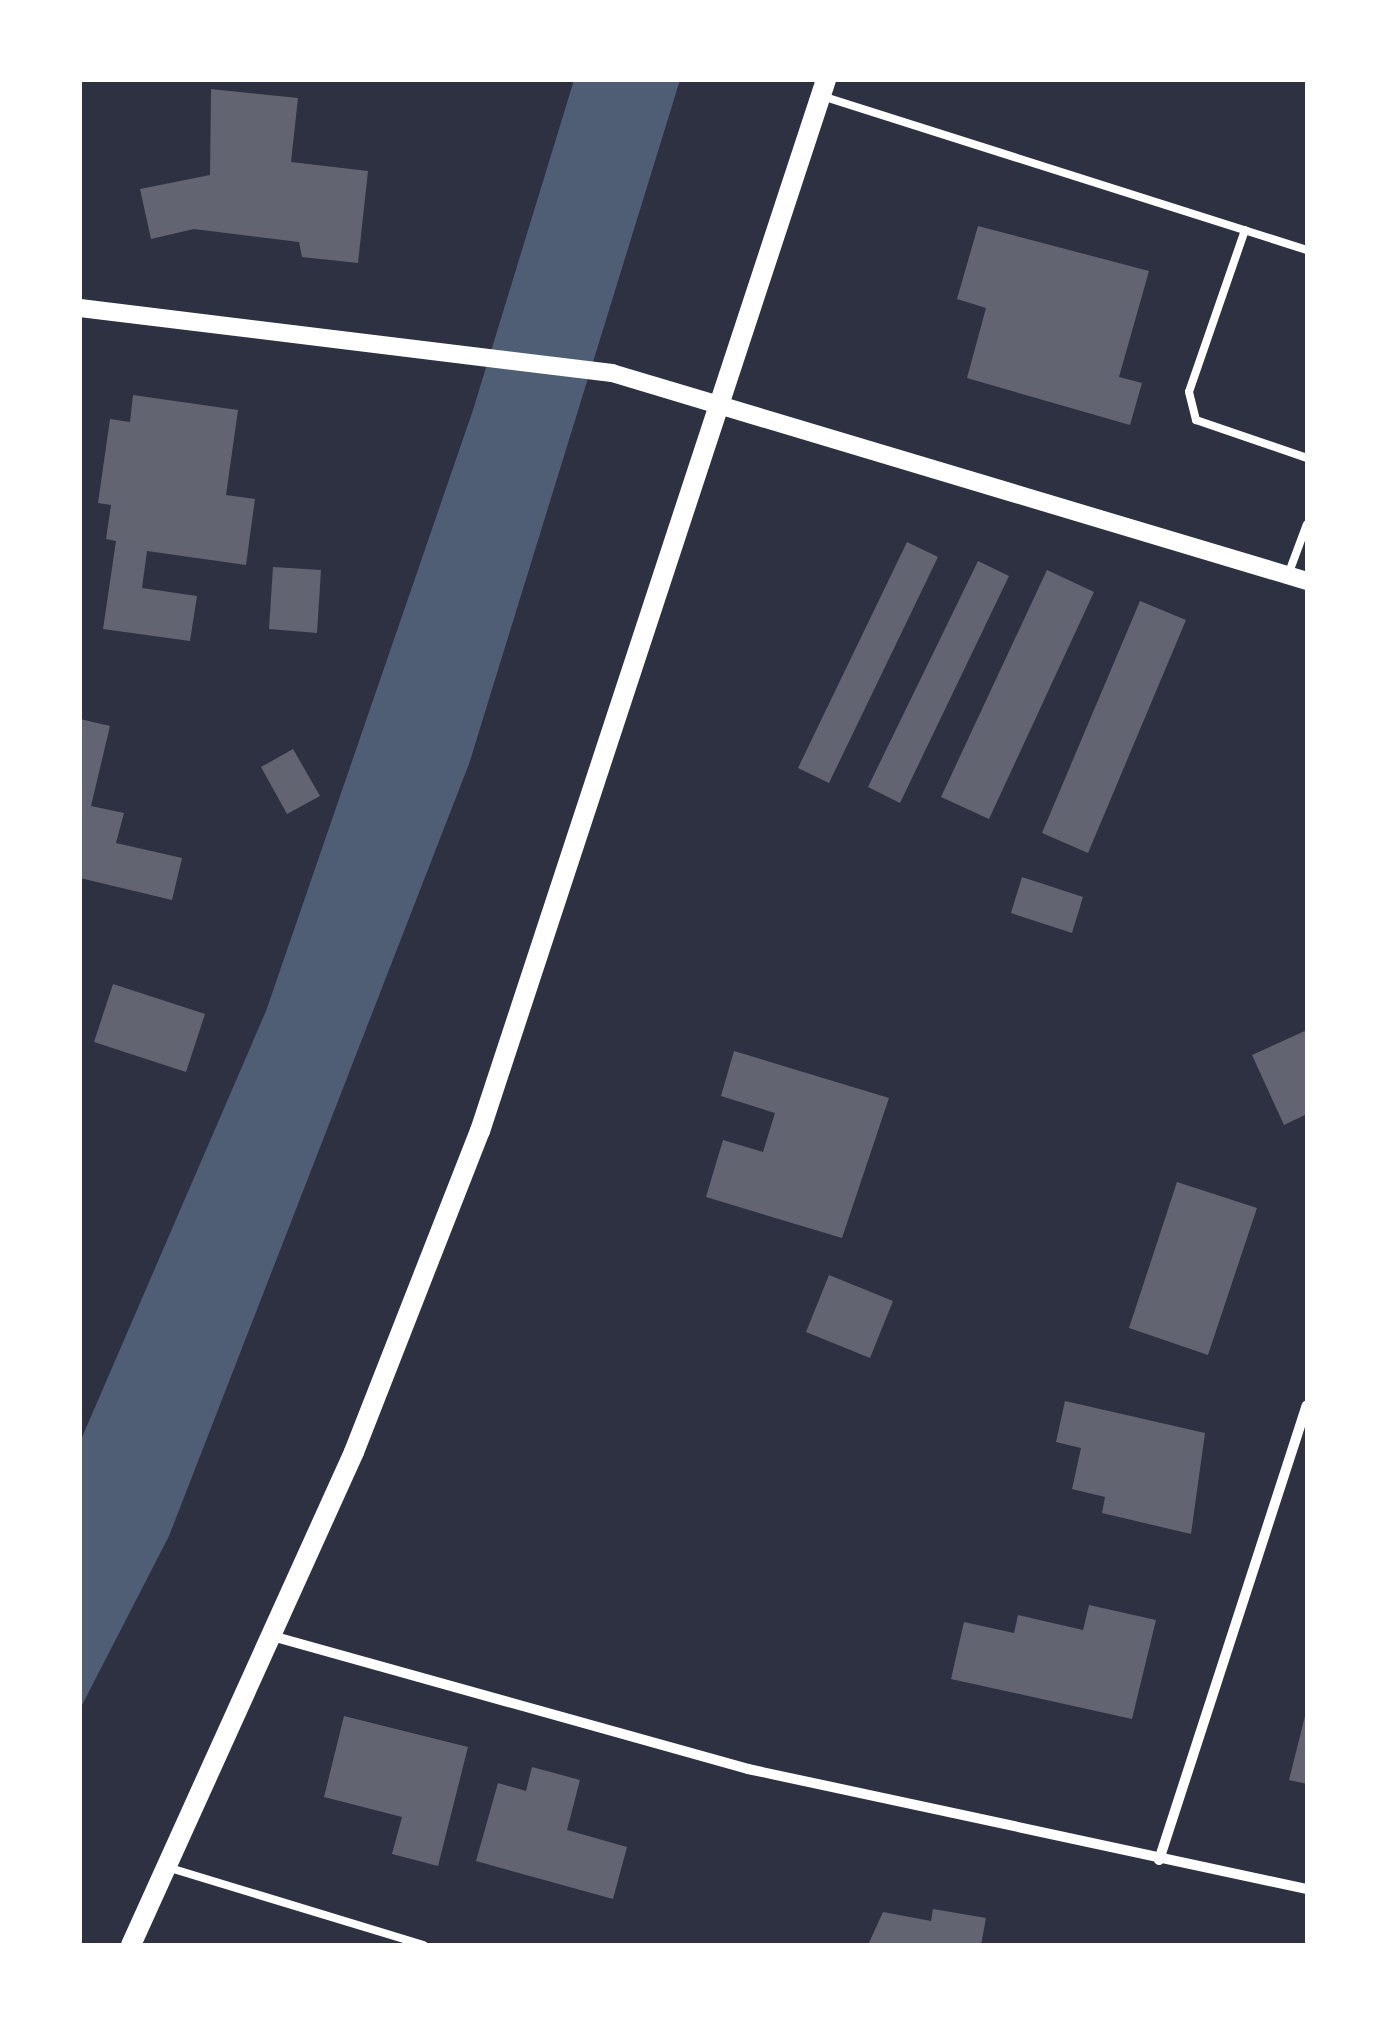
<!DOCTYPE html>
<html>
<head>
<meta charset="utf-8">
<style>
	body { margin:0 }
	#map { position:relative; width:1387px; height:2025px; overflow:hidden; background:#2d3142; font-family:"Libre Baskerville",serif }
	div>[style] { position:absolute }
	.water>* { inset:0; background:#4f5d75 }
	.building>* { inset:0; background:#626471 }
	.service>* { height:8px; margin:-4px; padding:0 4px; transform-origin:4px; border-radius:4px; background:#fff }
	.minor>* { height:10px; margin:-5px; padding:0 5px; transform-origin:5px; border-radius:5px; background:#fff }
	.tertiary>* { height:18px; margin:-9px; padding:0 9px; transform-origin:9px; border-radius:9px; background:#fff }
	.secondary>* { height:20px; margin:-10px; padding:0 10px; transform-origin:10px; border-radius:10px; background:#fff }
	span { translate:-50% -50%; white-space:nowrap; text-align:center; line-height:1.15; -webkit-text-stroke:9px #fff; paint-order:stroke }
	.frame { position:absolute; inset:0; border:82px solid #fff; pointer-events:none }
</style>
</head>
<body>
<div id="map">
	<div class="water">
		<div style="clip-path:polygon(574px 80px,680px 80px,469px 764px,169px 1536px,80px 1709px,80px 1442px,266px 1011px,473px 410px)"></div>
	</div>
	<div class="building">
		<div style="clip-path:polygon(211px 89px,298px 98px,291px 162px,368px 171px,358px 263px,302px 257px,299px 242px,194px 229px,151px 239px,140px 189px,210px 175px)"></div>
		<div style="clip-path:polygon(978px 226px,1149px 271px,1119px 377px,1142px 383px,1130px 425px,967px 378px,986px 308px,957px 299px)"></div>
		<div style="clip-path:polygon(133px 395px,238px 410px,226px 495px,255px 499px,246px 565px,147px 551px,142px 588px,197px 596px,190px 641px,103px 629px,116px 541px,106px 539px,111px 505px,98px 503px,110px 419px,130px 422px)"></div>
		<div style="clip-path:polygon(907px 542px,938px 557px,829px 783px,798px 768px)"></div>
		<div style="clip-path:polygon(978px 561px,1009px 576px,900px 803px,868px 787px)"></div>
		<div style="clip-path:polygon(273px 567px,321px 570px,317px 633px,269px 629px)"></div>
		<div style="clip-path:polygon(1047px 570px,1094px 592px,989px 819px,941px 797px)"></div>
		<div style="clip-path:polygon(1140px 601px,1186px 620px,1088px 853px,1042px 833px)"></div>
		<div style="clip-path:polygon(80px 719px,110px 726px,91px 806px,124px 813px,116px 843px,182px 858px,172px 900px,80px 878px)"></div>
		<div style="clip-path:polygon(293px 749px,320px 796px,287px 814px,261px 767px)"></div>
		<div style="clip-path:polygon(1022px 877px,1083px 897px,1072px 933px,1011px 913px)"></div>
		<div style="clip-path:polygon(113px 984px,205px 1014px,186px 1072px,94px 1042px)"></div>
		<div style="clip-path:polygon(1307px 1030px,1307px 1114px,1284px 1125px,1252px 1055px)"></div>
		<div style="clip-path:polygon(734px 1051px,889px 1098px,842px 1238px,706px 1197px,723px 1140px,763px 1152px,775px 1113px,721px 1096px)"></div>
		<div style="clip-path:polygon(1177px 1182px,1257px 1208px,1208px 1355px,1129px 1328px)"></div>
		<div style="clip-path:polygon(829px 1275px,893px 1301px,870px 1358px,806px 1332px)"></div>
		<div style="clip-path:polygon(1065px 1401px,1205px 1433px,1191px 1534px,1102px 1513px,1105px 1497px,1072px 1489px,1081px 1448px,1056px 1442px)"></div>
		<div style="clip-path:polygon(1089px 1605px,1156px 1620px,1132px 1719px,951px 1679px,964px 1622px,1014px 1633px,1018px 1615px,1083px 1630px)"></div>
		<div style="clip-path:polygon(1306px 1712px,1307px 1712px,1307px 1784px,1289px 1780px)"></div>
		<div style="clip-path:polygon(344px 1716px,468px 1747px,438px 1866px,392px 1854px,402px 1817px,324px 1797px)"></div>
		<div style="clip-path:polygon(532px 1767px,580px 1780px,567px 1830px,627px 1847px,613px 1899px,476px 1861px,498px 1783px,526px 1791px)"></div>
		<div style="clip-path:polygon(933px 1909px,986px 1918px,981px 1945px,868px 1945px,883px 1912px,931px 1921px)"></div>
	</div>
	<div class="service">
		<div style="left:825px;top:97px;width:506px;rotate:17.61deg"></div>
		<div style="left:1245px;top:230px;width:171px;rotate:109.1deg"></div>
		<div style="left:1189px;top:392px;width:29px;rotate:76deg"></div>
		<div style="left:1196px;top:420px;width:117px;rotate:18.9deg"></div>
		<div style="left:1288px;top:575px;width:54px;rotate:-69.6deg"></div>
		<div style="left:170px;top:1868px;width:265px;rotate:16.9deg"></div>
	</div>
	<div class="minor">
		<div style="left:272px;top:1636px;width:494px;rotate:15.6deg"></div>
		<div style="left:748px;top:1769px;width:572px;rotate:12.12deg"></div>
		<div style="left:1159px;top:1860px;width:478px;rotate:-72deg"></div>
	</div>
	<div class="tertiary">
		<div style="left:80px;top:308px;width:536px;rotate:6.97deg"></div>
		<div style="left:612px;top:373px;width:725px;rotate:16.66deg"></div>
	</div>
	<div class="secondary">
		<div style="left:131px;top:1945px;width:541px;rotate:-65.66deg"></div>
		<div style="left:354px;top:1452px;width:345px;rotate:-68.6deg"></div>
		<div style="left:480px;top:1131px;width:1106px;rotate:-71.78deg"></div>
	</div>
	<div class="frame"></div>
</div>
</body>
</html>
